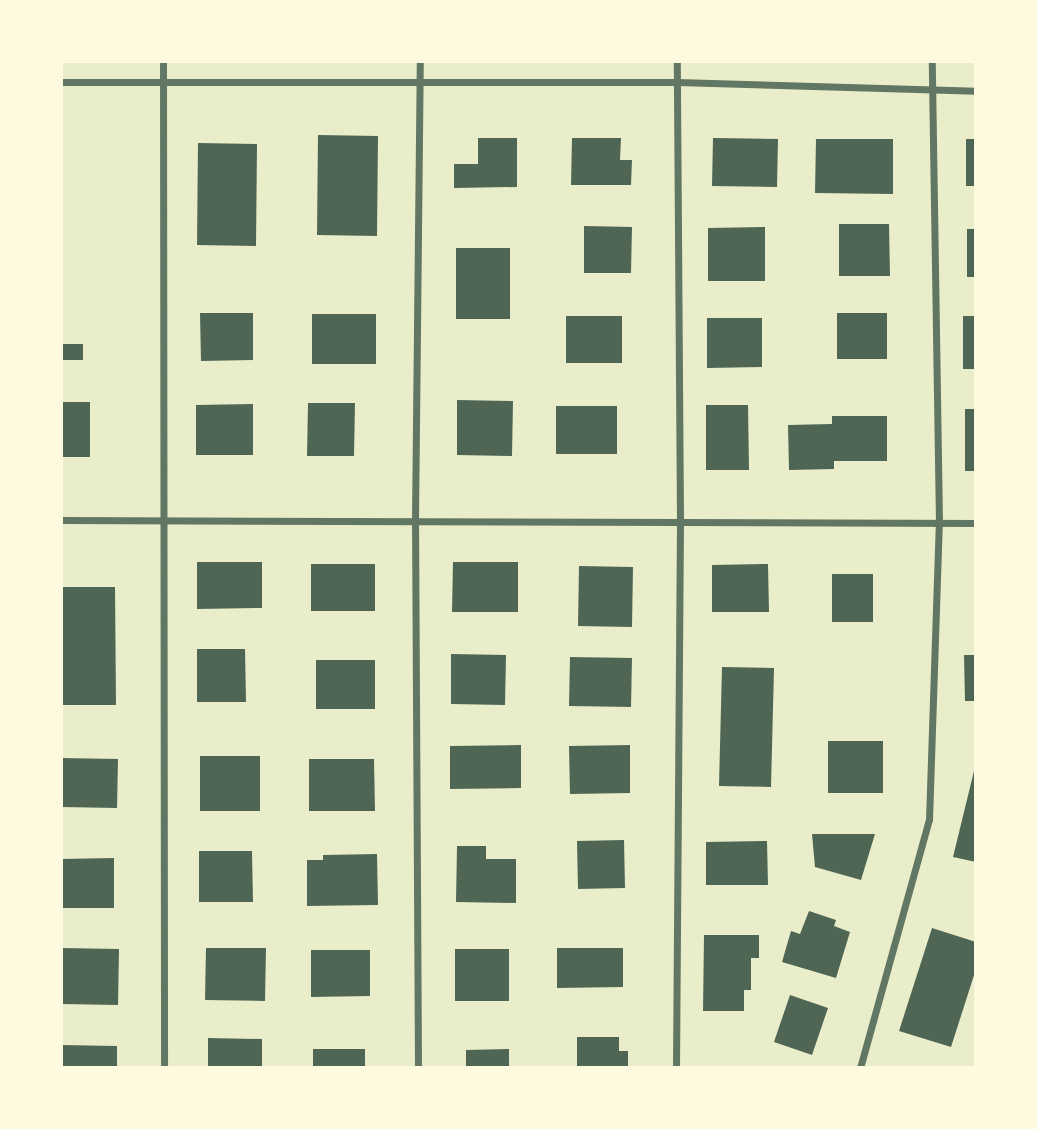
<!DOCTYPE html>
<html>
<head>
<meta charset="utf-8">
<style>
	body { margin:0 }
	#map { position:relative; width:1037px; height:1129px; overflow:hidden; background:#e9edc9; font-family:Ubuntu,sans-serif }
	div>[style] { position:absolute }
	.building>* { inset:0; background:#4f6655 }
	.minor>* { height:7px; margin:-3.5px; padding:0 3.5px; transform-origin:3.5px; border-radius:3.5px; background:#617663 }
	span { translate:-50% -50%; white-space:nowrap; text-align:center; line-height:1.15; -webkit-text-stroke:5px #fefae0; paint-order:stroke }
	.frame { position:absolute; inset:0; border:63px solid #fefae0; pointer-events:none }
</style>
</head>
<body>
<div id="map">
	<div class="building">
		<div style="clip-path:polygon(318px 135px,378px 136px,377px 236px,317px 235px)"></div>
		<div style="clip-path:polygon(478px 138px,517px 138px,517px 187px,454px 188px,454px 164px,478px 164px)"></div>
		<div style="clip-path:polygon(572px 138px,621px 138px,620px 160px,632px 160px,631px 185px,571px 185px)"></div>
		<div style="clip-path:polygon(713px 138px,778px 139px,777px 187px,712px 186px)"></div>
		<div style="clip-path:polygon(816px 139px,893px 139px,893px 194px,815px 193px)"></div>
		<div style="clip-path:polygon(966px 139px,976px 139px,976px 186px,966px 186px)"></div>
		<div style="clip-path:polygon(198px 143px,257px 144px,256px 246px,197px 245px)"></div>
		<div style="clip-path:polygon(839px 224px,889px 224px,890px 276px,839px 276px)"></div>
		<div style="clip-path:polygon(584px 226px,632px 227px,631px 273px,584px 273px)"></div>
		<div style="clip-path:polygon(765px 227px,765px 281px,708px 281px,708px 228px)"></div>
		<div style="clip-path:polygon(967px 229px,976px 229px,976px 277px,967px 277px)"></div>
		<div style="clip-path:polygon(456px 248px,510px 248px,510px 319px,456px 319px)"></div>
		<div style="clip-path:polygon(200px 313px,253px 313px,253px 360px,201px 361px)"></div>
		<div style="clip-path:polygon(837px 313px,887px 313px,887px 359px,837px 359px)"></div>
		<div style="clip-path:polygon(312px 314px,376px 314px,376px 364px,312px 364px)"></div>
		<div style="clip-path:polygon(566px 316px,622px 316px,622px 363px,566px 363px)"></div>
		<div style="clip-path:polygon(963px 316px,976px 316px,976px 369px,963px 369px)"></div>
		<div style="clip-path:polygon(707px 318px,762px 318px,762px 367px,707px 368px)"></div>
		<div style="clip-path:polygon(63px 344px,83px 344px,83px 360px,63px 360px)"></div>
		<div style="clip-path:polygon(457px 400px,513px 401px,512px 456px,457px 455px)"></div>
		<div style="clip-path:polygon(61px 402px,90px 402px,90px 457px,61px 457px)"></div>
		<div style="clip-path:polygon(308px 403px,355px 403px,354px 456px,307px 456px)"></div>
		<div style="clip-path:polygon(253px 404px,253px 455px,196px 455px,196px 405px)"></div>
		<div style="clip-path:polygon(706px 405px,748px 405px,749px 470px,706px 470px)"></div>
		<div style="clip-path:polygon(556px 406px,617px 406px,617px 454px,556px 454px)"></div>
		<div style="clip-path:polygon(965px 409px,976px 409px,976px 471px,965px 471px)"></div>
		<div style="clip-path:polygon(832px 416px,887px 416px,887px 461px,834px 461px,834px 469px,789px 470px,788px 425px,832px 424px)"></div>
		<div style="clip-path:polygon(197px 562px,262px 562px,262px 608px,197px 609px)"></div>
		<div style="clip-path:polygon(453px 562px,518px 562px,518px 612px,452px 612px)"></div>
		<div style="clip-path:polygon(311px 564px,375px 564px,375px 611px,311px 611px)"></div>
		<div style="clip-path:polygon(768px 564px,769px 612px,712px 612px,712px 565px)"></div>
		<div style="clip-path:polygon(579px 566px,633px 567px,632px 627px,578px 626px)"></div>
		<div style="clip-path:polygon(832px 574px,873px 574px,873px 622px,832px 622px)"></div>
		<div style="clip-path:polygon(61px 587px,115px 587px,116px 705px,63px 705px)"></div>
		<div style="clip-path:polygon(197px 649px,245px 649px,246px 702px,197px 702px)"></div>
		<div style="clip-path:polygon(451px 654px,506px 655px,505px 705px,451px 704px)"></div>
		<div style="clip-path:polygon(964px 655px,976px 655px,976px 701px,965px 701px)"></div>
		<div style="clip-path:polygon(570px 657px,632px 658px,631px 707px,569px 706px)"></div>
		<div style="clip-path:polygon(316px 660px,375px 660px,375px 709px,316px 709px)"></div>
		<div style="clip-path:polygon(722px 667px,774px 668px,771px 787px,719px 786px)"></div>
		<div style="clip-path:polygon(828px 741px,883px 741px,883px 793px,828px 793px)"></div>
		<div style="clip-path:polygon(521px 745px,521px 788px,450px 789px,450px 746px)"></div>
		<div style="clip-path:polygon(630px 745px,630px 793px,570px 794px,569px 746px)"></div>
		<div style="clip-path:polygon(200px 756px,260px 756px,260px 811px,200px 811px)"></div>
		<div style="clip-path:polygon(61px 758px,118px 759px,117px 808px,61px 807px)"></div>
		<div style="clip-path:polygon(309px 759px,374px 759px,375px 811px,309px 811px)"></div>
		<div style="clip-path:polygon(974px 771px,976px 771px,976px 862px,953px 857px)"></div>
		<div style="clip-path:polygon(812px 834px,875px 834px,861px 880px,815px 867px)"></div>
		<div style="clip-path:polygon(624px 840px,625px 888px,578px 889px,577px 841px)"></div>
		<div style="clip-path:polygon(767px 841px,768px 885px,706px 885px,706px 842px)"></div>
		<div style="clip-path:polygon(457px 846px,486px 846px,486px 859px,516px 859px,516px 903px,456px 902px)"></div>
		<div style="clip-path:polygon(199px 851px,252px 851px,253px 902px,199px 902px)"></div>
		<div style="clip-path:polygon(377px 854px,378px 905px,307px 906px,307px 860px,323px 860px,323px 855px)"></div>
		<div style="clip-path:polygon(114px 858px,114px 908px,61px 908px,61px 859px)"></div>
		<div style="clip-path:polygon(809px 911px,836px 920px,834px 926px,850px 932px,836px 978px,782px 962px,791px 931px,800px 934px)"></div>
		<div style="clip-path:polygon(932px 928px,976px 942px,976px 969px,951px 1047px,899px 1031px)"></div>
		<div style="clip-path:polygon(704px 935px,759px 935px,759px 958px,751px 958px,751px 990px,744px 990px,744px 1011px,703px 1011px)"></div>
		<div style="clip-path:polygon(61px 948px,119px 949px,118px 1005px,61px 1004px)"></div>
		<div style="clip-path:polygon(206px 948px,266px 948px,265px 1001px,205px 1000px)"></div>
		<div style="clip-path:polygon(557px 948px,623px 948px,623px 987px,557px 988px)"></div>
		<div style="clip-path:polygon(455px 949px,509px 949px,509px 1001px,455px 1001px)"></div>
		<div style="clip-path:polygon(311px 950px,370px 950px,370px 996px,311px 997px)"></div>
		<div style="clip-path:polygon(790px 995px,828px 1008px,812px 1055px,774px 1042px)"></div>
		<div style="clip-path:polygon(577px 1037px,619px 1037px,619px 1051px,628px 1051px,628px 1068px,577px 1068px)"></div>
		<div style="clip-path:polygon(208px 1038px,262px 1039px,262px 1068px,208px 1068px)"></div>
		<div style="clip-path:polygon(61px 1045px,117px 1046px,117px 1068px,61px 1068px)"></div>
		<div style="clip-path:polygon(313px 1049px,365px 1049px,365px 1068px,313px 1068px)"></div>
		<div style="clip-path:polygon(509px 1049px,509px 1068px,466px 1068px,466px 1050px)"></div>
	</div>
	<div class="minor">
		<div style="left:163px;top:61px;width:1007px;rotate:89.94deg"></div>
		<div style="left:63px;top:82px;width:614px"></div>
		<div style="left:677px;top:82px;width:299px;rotate:1.7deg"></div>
		<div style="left:61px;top:520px;width:915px;rotate:0.19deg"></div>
		<div style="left:418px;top:1068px;width:548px;rotate:-90.31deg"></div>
		<div style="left:415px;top:520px;width:459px;rotate:-89.4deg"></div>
		<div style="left:676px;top:1068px;width:548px;rotate:-89.58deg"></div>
		<div style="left:680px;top:520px;width:459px;rotate:-90.4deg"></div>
		<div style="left:860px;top:1068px;width:257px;rotate:-74.5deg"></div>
		<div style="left:929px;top:820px;width:297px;rotate:-88.1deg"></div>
		<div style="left:939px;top:523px;width:462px;rotate:-90.9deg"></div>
	</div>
	<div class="frame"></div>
</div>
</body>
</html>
